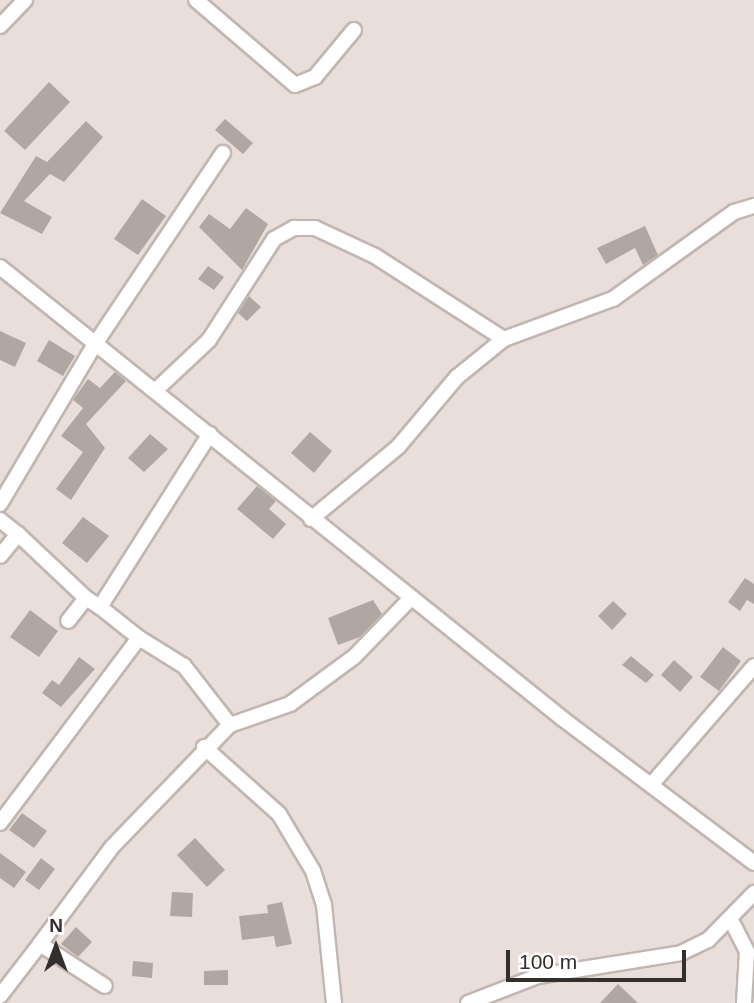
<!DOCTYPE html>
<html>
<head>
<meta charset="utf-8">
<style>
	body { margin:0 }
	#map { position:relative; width:754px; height:1003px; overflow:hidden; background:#eadeda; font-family:Arial,sans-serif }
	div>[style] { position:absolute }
	.building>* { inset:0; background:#b1a7a2 }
	.roads { filter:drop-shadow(2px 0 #c1b6b2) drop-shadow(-2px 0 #c1b6b2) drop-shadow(0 2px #c1b6b2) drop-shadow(0 -2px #c1b6b2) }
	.minor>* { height:14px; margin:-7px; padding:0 7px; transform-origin:7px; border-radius:7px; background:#fff }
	span { translate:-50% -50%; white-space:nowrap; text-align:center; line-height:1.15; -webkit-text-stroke:5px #fff; paint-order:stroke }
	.north { position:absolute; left:21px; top:912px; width:70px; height:70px; -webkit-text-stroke:5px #fff; paint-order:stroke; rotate:0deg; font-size:19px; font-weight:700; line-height:28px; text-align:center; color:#332f2d }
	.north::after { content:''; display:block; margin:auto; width:24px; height:32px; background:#332f2d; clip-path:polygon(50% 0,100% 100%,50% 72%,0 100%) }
	.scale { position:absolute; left:506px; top:950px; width:180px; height:32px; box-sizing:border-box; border:4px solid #332f2d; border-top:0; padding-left:9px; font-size:21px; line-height:24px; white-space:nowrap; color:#332f2d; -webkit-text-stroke:5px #fff; paint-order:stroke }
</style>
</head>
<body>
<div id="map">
	<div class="building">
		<div style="clip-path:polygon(49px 82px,70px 102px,25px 150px,4px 131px)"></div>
		<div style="clip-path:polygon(225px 119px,253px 143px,243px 154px,215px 130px)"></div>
		<div style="clip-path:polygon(86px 121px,103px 137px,64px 182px,50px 174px,24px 201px,52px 217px,42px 234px,0 213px,36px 156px,47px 162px)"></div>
		<div style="clip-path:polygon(142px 199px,166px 216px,138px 255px,114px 239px)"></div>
		<div style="clip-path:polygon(246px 208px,268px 224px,242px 270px,199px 227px,209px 214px,230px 229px)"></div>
		<div style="clip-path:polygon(645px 226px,658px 255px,643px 265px,635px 248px,606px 264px,597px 248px)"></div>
		<div style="clip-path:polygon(208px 266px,224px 277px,214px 290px,198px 279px)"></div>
		<div style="clip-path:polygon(249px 296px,261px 307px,247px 321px,238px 313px)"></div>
		<div style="clip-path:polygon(0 331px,26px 343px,15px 367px,0 360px)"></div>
		<div style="clip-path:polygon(49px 340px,75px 356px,63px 376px,37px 361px)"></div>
		<div style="clip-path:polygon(115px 372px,126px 381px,86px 424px,105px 448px,71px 500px,56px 489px,83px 452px,61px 436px,83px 408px,73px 400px,88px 379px,100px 388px)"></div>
		<div style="clip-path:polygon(310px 432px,332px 451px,314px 473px,291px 453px)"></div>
		<div style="clip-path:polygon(150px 434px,168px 449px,144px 472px,128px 458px)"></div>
		<div style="clip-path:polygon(257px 486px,276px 501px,269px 509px,286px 524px,273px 539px,237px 509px)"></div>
		<div style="clip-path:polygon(83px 517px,109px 536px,87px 563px,62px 543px)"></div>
		<div style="clip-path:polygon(745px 578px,754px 584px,754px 604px,747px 600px,740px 611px,728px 602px)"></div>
		<div style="clip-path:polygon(373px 600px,382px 614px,360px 637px,338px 645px,328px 618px)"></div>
		<div style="clip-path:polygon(613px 601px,627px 614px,612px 630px,598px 616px)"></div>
		<div style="clip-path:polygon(30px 610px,58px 631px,39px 657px,10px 637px)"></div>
		<div style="clip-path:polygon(723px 647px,741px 661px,719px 691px,700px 677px)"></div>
		<div style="clip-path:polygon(631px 656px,654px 675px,646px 683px,622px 665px)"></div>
		<div style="clip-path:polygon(79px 657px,95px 669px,61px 707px,42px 693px,52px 680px,59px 685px)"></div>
		<div style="clip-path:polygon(674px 660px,693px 677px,680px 692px,661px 675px)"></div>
		<div style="clip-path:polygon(22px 813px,47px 831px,34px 848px,9px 830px)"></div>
		<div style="clip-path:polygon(195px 838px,225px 870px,207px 887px,177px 855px)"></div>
		<div style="clip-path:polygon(0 853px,26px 872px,14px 888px,0 878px)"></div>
		<div style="clip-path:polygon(41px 858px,55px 869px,39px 890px,25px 880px)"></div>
		<div style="clip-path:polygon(172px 892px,193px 893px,192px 917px,170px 916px)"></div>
		<div style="clip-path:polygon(282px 902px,292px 944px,276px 947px,274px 936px,242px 940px,239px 916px,268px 913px,267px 905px)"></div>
		<div style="clip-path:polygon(76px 927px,92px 942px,78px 957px,61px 944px)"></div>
		<div style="clip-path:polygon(133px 961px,153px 963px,152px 978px,132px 976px)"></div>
		<div style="clip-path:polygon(228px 970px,228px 985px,204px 985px,204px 971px)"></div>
		<div style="clip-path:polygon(618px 984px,638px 1003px,600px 1003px)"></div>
	</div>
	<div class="roads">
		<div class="minor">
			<div style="left:196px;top:0;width:130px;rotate:40.6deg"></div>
			<div style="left:295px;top:85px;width:22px;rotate:-22deg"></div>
			<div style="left:315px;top:77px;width:61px;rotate:-50.3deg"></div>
			<div style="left:0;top:26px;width:36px;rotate:-46deg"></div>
			<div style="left:0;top:267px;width:722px;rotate:38.76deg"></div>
			<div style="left:563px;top:719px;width:239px;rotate:37deg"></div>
			<div style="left:157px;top:389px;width:71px;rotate:-43.3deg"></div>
			<div style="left:209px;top:340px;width:120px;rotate:-57.2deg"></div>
			<div style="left:274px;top:239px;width:23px;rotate:-29deg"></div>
			<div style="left:294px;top:228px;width:21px"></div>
			<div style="left:315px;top:228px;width:66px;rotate:25deg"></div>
			<div style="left:375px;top:256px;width:153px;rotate:32.8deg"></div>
			<div style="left:0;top:504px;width:186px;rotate:-59.3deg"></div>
			<div style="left:95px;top:344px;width:230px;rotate:-56.2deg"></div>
			<div style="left:311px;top:519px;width:113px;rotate:-39.6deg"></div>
			<div style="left:398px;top:447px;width:92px;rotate:-49.9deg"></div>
			<div style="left:457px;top:377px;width:60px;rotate:-39deg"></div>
			<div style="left:504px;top:339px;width:116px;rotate:-20.2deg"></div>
			<div style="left:613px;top:299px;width:149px;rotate:-35.7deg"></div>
			<div style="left:734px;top:212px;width:21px;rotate:-17deg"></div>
			<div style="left:0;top:520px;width:23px;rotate:38deg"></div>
			<div style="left:18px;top:534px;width:28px;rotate:129deg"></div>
			<div style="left:18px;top:534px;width:93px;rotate:43.3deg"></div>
			<div style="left:86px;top:598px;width:29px;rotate:128deg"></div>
			<div style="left:86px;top:598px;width:17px;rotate:33deg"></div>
			<div style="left:100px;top:607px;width:205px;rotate:-57.6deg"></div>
			<div style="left:230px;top:725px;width:64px;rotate:-19.3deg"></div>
			<div style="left:290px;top:704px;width:79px;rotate:-36.3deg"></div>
			<div style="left:354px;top:657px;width:82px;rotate:-46deg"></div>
			<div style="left:204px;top:747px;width:101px;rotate:41.8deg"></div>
			<div style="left:279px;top:814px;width:66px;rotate:59.2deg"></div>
			<div style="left:313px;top:871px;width:36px;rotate:72deg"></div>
			<div style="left:324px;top:905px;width:99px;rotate:84.2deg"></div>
			<div style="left:651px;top:785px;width:157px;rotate:-49.1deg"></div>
			<div style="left:0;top:823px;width:231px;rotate:-53.1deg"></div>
			<div style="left:139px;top:638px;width:50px;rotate:-141.5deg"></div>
			<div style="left:731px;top:920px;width:36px;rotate:63deg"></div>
			<div style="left:747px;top:952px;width:51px;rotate:93.4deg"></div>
			<div style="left:40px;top:944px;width:121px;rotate:-53.4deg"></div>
			<div style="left:112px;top:847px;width:170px;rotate:-46deg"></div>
			<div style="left:230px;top:725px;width:75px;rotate:-127.9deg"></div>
			<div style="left:184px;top:666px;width:53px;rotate:-148.1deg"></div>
			<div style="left:0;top:996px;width:66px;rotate:-52.4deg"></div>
			<div style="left:40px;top:944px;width:77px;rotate:32.9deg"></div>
			<div style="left:468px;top:1003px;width:75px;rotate:-21.1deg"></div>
			<div style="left:538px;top:976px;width:145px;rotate:-9.1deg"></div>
			<div style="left:681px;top:953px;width:30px;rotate:-26deg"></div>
			<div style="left:708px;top:940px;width:66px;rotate:-45.6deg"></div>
		</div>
	</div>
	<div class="north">N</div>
	<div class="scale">100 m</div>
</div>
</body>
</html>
